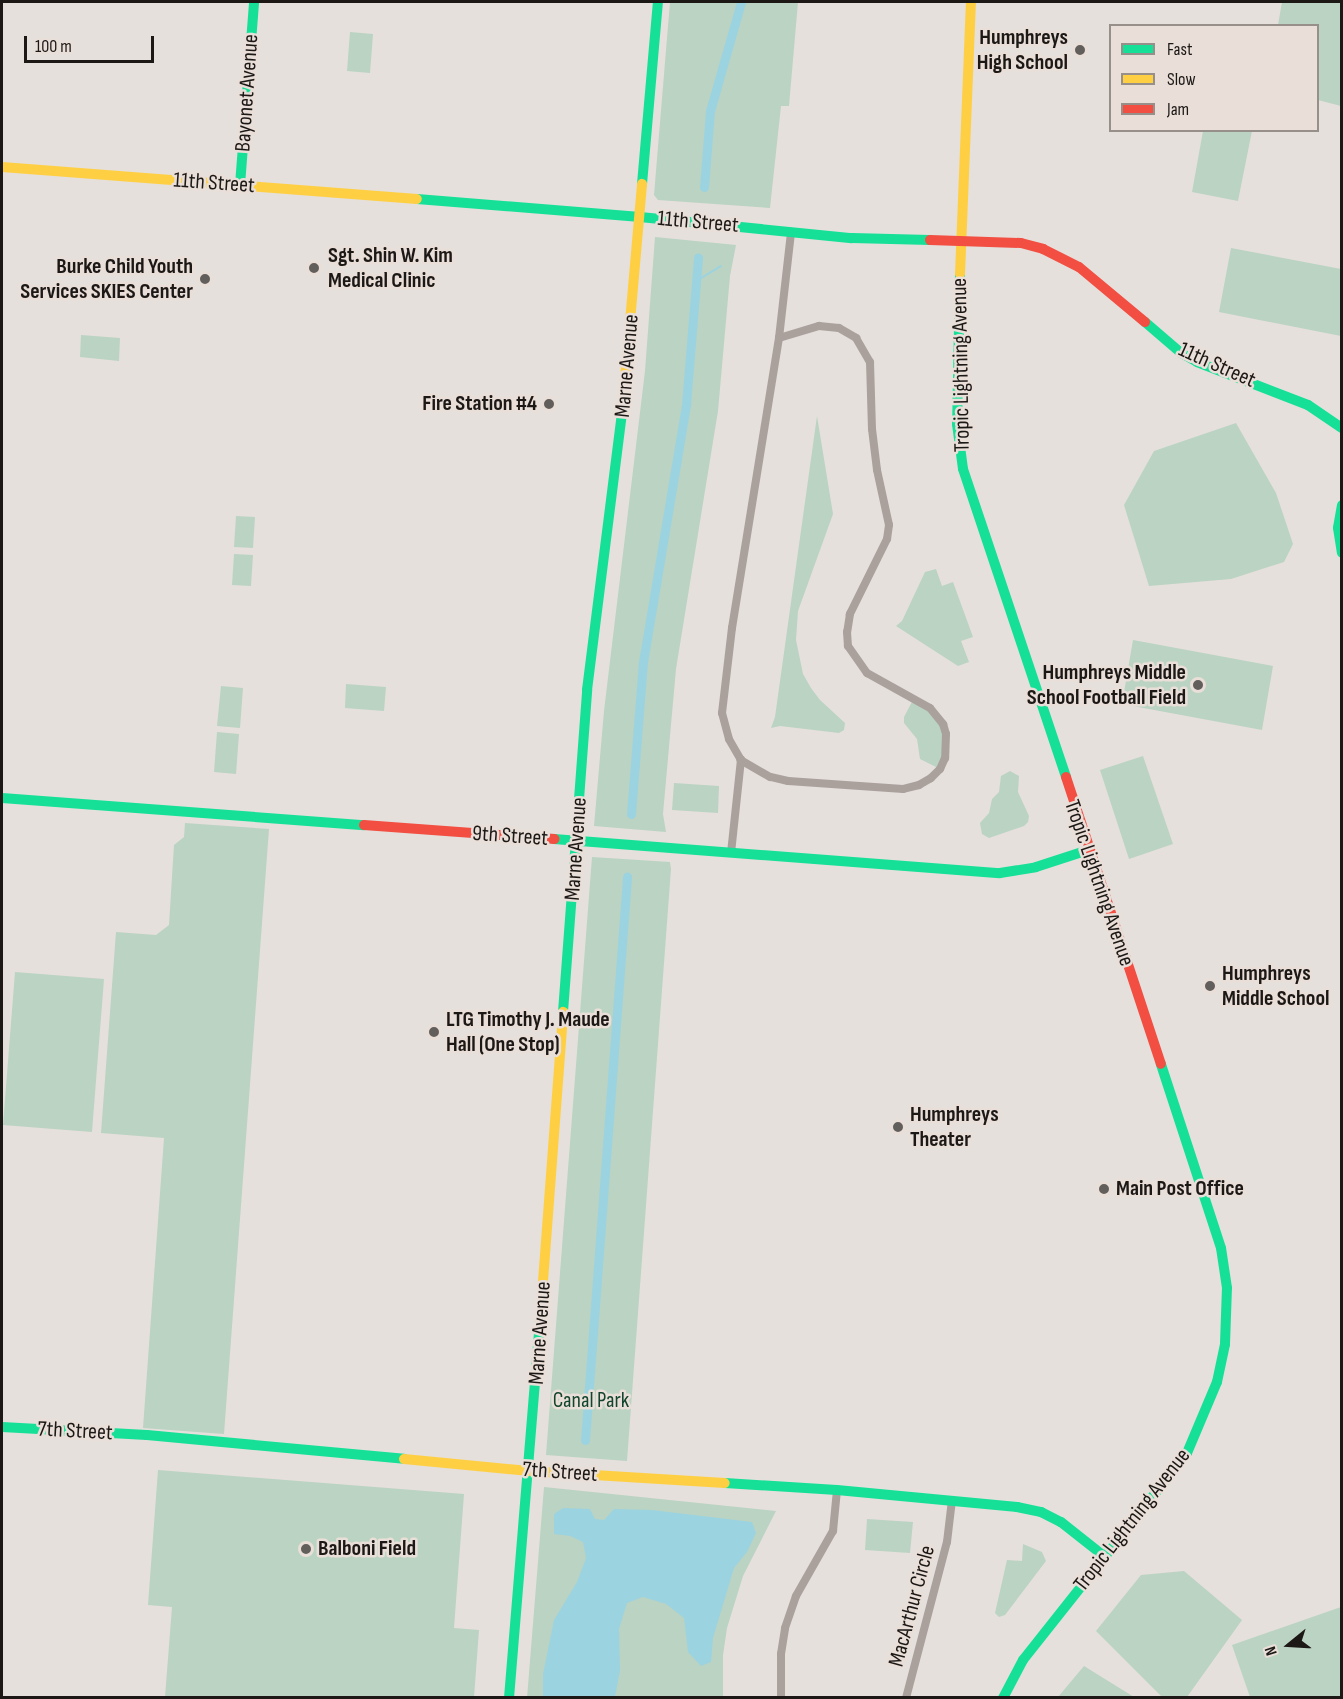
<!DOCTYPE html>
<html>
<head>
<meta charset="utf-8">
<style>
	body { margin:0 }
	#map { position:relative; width:1343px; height:1699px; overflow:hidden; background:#e5e0dc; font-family:"Sofia Sans Condensed",sans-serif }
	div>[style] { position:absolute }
	.green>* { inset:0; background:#bbd3c2 }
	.water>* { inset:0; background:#9cd3e0 }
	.stream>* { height:2px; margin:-1px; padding:0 1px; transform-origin:1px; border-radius:1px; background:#9cd3e0 }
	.canal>* { height:9px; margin:-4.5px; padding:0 4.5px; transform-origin:4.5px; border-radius:4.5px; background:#9cd3e0 }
	.street>* { height:8px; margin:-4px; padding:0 4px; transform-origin:4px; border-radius:4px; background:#aaa19d }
	.fast>* { height:10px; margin:-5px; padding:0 5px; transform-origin:5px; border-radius:5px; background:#16e098 }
	.slow>* { height:10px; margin:-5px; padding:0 5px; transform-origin:5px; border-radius:5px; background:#ffcf43 }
	.jam>* { height:10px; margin:-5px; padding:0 5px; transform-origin:5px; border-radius:5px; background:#f24e42 }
	.dots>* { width:16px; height:16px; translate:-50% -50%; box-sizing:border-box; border:3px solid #e9dfd8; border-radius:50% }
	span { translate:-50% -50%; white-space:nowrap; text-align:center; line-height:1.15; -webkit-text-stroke:5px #e9dfd8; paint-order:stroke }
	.poi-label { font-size:22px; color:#1c1816; font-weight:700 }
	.right { translate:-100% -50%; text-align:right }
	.left { translate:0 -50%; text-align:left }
	.street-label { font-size:22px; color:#1c1816 }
	.park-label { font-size:22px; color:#12452d }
	.frame { position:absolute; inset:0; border:3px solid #1c1816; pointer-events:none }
	.legend { position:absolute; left:1109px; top:24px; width:210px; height:108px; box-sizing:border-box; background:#e9dfd8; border:2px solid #978f8a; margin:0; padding:8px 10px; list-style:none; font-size:18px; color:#1c1816 }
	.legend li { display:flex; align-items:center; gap:12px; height:30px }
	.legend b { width:30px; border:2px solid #978f8a }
	.north { position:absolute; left:1259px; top:1615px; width:60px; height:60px; -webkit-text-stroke:4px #e9dfd8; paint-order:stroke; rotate:252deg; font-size:16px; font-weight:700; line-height:24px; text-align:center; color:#1c1816 }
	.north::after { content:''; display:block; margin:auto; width:21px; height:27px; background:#1c1816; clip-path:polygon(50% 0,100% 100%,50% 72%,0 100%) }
	.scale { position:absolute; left:24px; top:36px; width:130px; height:27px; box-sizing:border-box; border:3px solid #1c1816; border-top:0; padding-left:8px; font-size:18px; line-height:21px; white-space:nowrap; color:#1c1816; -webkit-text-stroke:4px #e9dfd8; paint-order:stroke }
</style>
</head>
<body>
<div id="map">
	<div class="green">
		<div style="clip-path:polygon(670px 2px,798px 2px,789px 106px,781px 106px,770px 208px,658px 200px,654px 195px)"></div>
		<div style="clip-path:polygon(1282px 2px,1341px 2px,1341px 106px,1318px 100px,1318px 26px,1278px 25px)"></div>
		<div style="clip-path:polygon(350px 32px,373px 34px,370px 73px,347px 71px)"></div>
		<div style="clip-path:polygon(1203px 131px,1252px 131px,1238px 201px,1192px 192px)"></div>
		<div style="clip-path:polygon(655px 237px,736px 245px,730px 276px,718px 411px,676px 669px,663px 814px,666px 832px,594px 826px,604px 711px,645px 371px)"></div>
		<div style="clip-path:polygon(1231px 248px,1341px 269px,1341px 336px,1219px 312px)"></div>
		<div style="clip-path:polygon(81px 335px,120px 338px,119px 361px,80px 357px)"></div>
		<div style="clip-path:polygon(817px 416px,833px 514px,798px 611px,796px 640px,803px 674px,811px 688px,820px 700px,845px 723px,844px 730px,839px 733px,780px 726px,771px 728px,775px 717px)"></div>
		<div style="clip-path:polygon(1236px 423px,1276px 493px,1293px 544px,1284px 562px,1231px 579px,1149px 586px,1124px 505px,1154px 451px)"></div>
		<div style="clip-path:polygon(236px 516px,255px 517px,253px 548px,234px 547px)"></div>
		<div style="clip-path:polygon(234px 554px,253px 555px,251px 586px,232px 585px)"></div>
		<div style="clip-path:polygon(936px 569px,942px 586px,953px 582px,973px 637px,961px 641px,969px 662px,958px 666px,896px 626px,902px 621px,925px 572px)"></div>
		<div style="clip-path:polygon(1133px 640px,1273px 666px,1262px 730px,1122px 704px)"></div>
		<div style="clip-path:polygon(346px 684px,386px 687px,384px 711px,345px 708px)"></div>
		<div style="clip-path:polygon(221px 686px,243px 688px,240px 728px,217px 726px)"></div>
		<div style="clip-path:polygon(914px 698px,930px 708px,946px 734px,940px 769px,920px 759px,917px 739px,904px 723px,904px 717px)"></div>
		<div style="clip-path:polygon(217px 732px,239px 734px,236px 774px,214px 772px)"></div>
		<div style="clip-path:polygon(1143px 756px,1173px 844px,1129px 859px,1100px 770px)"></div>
		<div style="clip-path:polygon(1010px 771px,1019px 776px,1018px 792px,1029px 816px,1028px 822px,1024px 826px,989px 838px,982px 834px,980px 823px,989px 813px,992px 799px,999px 792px,1001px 776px)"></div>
		<div style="clip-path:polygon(674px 783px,719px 786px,718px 813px,672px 810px)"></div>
		<div style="clip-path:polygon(185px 823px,269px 829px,224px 1434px,143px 1428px,164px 1138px,101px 1133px,116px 932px,156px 935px,169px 925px,174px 845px,184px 837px)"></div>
		<div style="clip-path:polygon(592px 857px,670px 862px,671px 869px,627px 1461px,546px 1455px)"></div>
		<div style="clip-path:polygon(15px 972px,104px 979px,92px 1132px,3px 1125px)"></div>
		<div style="clip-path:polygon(158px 1470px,464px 1494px,454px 1628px,479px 1630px,474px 1697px,165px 1697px,172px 1607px,148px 1605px)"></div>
		<div style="clip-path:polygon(544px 1487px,776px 1511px,743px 1576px,727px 1628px,723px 1655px,723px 1697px,527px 1698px)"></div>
		<div style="clip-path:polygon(867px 1519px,913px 1522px,910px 1553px,865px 1550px)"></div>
		<div style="clip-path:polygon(1023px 1544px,1042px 1552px,1046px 1561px,1005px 1615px,999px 1617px,995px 1613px,1007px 1560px,1022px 1561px)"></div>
		<div style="clip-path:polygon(1184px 1571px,1242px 1620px,1187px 1697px,1162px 1697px,1096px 1631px,1141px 1575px)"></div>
		<div style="clip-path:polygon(1341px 1607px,1341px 1697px,1250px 1697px,1232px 1645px)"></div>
		<div style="clip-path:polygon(1084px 1666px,1134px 1697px,1058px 1697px)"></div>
	</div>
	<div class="water">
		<div style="clip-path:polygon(563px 1508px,590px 1509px,595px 1519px,604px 1520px,614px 1509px,652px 1510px,752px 1522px,756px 1533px,747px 1552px,734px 1568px,713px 1638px,711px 1662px,701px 1666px,688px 1652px,684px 1618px,666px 1604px,643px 1597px,627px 1603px,619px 1629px,620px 1670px,615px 1697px,543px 1697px,543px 1674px,554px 1620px,577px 1582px,586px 1558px,583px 1542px,570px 1536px,554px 1534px,554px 1514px)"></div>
	</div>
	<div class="stream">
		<div style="left:696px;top:281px;width:29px;rotate:-31deg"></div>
	</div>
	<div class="canal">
		<div style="left:704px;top:187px;width:76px;rotate:-85.5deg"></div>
		<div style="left:710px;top:111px;width:113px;rotate:-74.1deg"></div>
		<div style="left:631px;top:814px;width:152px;rotate:-85.5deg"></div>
		<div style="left:643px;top:662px;width:262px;rotate:-80.5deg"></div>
		<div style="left:686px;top:404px;width:147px;rotate:-85.3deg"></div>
		<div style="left:585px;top:1440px;width:565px;rotate:-85.73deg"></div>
	</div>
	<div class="street">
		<div style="left:779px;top:338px;width:42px;rotate:-16.7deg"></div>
		<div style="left:819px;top:326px;width:20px;rotate:6deg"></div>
		<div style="left:839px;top:328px;width:20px;rotate:30deg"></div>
		<div style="left:856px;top:338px;width:28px;rotate:60deg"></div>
		<div style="left:870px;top:362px;width:67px;rotate:88.3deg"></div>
		<div style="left:872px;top:429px;width:41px;rotate:83deg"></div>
		<div style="left:877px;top:470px;width:56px;rotate:77.7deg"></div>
		<div style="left:889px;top:525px;width:14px;rotate:98deg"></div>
		<div style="left:887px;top:539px;width:84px;rotate:116.3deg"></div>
		<div style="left:850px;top:614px;width:18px;rotate:99deg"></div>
		<div style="left:847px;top:632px;width:14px;rotate:86deg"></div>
		<div style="left:848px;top:646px;width:33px;rotate:55deg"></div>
		<div style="left:867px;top:673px;width:72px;rotate:29.1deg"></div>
		<div style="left:930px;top:708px;width:21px;rotate:51deg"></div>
		<div style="left:943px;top:724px;width:10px;rotate:73deg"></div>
		<div style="left:946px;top:734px;width:24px;rotate:92deg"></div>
		<div style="left:945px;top:758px;width:12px;rotate:114deg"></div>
		<div style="left:940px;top:769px;width:13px;rotate:135deg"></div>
		<div style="left:931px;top:778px;width:14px;rotate:150deg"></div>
		<div style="left:919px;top:785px;width:16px;rotate:166deg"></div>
		<div style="left:903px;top:789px;width:115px;rotate:-176deg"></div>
		<div style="left:788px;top:781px;width:18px;rotate:-167deg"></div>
		<div style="left:770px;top:777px;width:34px;rotate:-150deg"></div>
		<div style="left:741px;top:760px;width:24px;rotate:-120deg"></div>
		<div style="left:729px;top:739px;width:27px;rotate:-105deg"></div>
		<div style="left:722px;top:713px;width:86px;rotate:-83.3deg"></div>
		<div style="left:732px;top:628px;width:294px;rotate:-80.8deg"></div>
		<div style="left:779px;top:338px;width:107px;rotate:-83.5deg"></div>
		<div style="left:731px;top:853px;width:94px;rotate:-83.9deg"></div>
		<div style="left:781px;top:1698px;width:44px;rotate:-90deg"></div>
		<div style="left:781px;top:1654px;width:26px;rotate:-81deg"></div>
		<div style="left:785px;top:1628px;width:34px;rotate:-71deg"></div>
		<div style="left:796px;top:1596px;width:75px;rotate:-60.4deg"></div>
		<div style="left:833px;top:1531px;width:41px;rotate:-84.4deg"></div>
		<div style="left:906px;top:1698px;width:161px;rotate:-75.3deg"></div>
		<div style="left:947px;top:1542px;width:42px;rotate:-83.2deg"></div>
	</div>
	<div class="fast">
		<div style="left:642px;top:184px;width:183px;rotate:-85deg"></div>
		<div style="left:240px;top:185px;width:184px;rotate:-85.6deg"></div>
		<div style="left:417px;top:199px;width:224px;rotate:4.6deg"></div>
		<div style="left:640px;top:217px;width:213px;rotate:5.7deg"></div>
		<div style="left:852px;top:238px;width:78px;rotate:1.5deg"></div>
		<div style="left:960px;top:274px;width:150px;rotate:91.1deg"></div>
		<div style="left:957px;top:424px;width:45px;rotate:82.4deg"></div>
		<div style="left:963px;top:469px;width:325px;rotate:71.5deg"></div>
		<div style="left:1145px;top:322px;width:48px;rotate:40.7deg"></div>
		<div style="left:1181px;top:353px;width:18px;rotate:29deg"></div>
		<div style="left:1197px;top:362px;width:119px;rotate:21.2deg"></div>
		<div style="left:1308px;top:405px;width:41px;rotate:34.1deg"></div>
		<div style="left:1342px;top:505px;width:23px;rotate:100deg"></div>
		<div style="left:1338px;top:528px;width:25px;rotate:81deg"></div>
		<div style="left:2px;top:798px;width:363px;rotate:4.3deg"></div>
		<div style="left:554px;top:839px;width:447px;rotate:4.4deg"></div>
		<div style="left:1000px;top:873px;width:36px;rotate:-9deg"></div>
		<div style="left:1036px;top:867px;width:55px;rotate:-18.1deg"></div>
		<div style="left:563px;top:1012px;width:323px;rotate:-85.7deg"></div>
		<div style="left:587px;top:690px;width:279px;rotate:-82.8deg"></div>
		<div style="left:2px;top:1427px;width:145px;rotate:3.2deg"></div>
		<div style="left:147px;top:1435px;width:258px;rotate:5.3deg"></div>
		<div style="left:725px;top:1483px;width:112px;rotate:3.6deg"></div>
		<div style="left:837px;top:1490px;width:181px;rotate:5.4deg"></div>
		<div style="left:1017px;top:1507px;width:25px;rotate:12deg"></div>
		<div style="left:1041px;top:1512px;width:22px;rotate:27deg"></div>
		<div style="left:1061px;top:1522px;width:55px;rotate:38.3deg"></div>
		<div style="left:509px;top:1698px;width:378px;rotate:-85.3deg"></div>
		<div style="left:1003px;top:1698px;width:43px;rotate:-62.2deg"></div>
		<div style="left:1023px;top:1660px;width:264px;rotate:-51.6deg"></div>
		<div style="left:1187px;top:1453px;width:77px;rotate:-67.1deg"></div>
		<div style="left:1217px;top:1382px;width:39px;rotate:-78deg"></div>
		<div style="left:1225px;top:1344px;width:56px;rotate:-88deg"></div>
		<div style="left:1227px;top:1288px;width:40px;rotate:-98.5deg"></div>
		<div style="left:1221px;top:1248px;width:194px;rotate:-108.1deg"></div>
	</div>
	<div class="slow">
		<div style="left:2px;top:167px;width:416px;rotate:4.4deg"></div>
		<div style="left:960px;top:274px;width:272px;rotate:-87.7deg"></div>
		<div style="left:622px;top:413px;width:230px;rotate:-85deg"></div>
		<div style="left:540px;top:1321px;width:310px;rotate:-85.7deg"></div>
		<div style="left:404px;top:1459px;width:126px;rotate:5.5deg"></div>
		<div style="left:529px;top:1471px;width:196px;rotate:3.5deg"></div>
	</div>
	<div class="jam">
		<div style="left:930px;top:240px;width:91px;rotate:1.9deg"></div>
		<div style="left:1021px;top:243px;width:23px;rotate:15deg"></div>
		<div style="left:1043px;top:249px;width:40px;rotate:26.6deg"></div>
		<div style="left:1079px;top:267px;width:86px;rotate:39.8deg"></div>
		<div style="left:1066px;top:777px;width:302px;rotate:71.7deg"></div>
		<div style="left:364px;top:825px;width:191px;rotate:4.2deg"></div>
	</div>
	<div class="dots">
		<div style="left:1080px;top:50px;background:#625e5b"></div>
		<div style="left:314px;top:268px;background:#625e5b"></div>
		<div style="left:205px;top:279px;background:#625e5b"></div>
		<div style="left:549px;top:404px;background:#625e5b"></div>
		<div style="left:1198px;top:685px;background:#625e5b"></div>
		<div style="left:1210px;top:986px;background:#625e5b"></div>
		<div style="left:434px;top:1032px;background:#625e5b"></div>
		<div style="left:898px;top:1127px;background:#625e5b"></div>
		<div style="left:1104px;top:1189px;background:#625e5b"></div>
		<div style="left:306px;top:1549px;background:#625e5b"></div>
	</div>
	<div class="poi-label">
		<span class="right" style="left:1068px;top:50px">Humphreys<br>High School</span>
		<span class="left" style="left:328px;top:268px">Sgt. Shin W. Kim<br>Medical Clinic</span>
		<span class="right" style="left:193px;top:279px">Burke Child Youth<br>Services SKIES Center</span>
		<span class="right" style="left:537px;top:404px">Fire Station #4</span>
		<span class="right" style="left:1186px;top:685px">Humphreys Middle<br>School Football Field</span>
		<span class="left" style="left:1222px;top:986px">Humphreys<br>Middle School</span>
		<span class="left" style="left:446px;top:1032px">LTG Timothy J. Maude<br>Hall (One Stop)</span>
		<span class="left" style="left:910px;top:1127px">Humphreys<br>Theater</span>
		<span class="left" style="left:1116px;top:1189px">Main Post Office</span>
		<span class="left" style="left:318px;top:1549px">Balboni Field</span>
	</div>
	<div class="street-label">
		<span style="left:247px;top:93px;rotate:-86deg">Bayonet Avenue</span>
		<span style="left:214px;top:183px;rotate:4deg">11th Street</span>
		<span style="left:698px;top:222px;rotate:5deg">11th Street</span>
		<span style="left:961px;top:365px;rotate:-91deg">Tropic Lightning Avenue</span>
		<span style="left:1217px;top:365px;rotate:24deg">11th Street</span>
		<span style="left:627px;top:366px;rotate:-85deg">Marne Avenue</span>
		<span style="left:510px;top:836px;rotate:4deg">9th Street</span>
		<span style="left:576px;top:849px;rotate:-86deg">Marne Avenue</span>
		<span style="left:1099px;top:883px;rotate:71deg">Tropic Lightning Avenue</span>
		<span style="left:540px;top:1333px;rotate:-86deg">Marne Avenue</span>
		<span style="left:75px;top:1431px;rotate:3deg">7th Street</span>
		<span style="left:560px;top:1472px;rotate:4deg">7th Street</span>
		<span style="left:1132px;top:1520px;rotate:-52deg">Tropic Lightning Avenue</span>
		<span style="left:912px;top:1606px;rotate:-75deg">MacArthur Circle</span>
	</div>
	<div class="park-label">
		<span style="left:591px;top:1401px">Canal Park</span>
	</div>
	<div class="frame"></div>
	<ul class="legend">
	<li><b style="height:8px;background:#16e098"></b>Fast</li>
	<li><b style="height:8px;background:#ffcf43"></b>Slow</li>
	<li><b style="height:8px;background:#f24e42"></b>Jam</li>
	</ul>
	<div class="north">N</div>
	<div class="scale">100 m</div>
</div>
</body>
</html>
